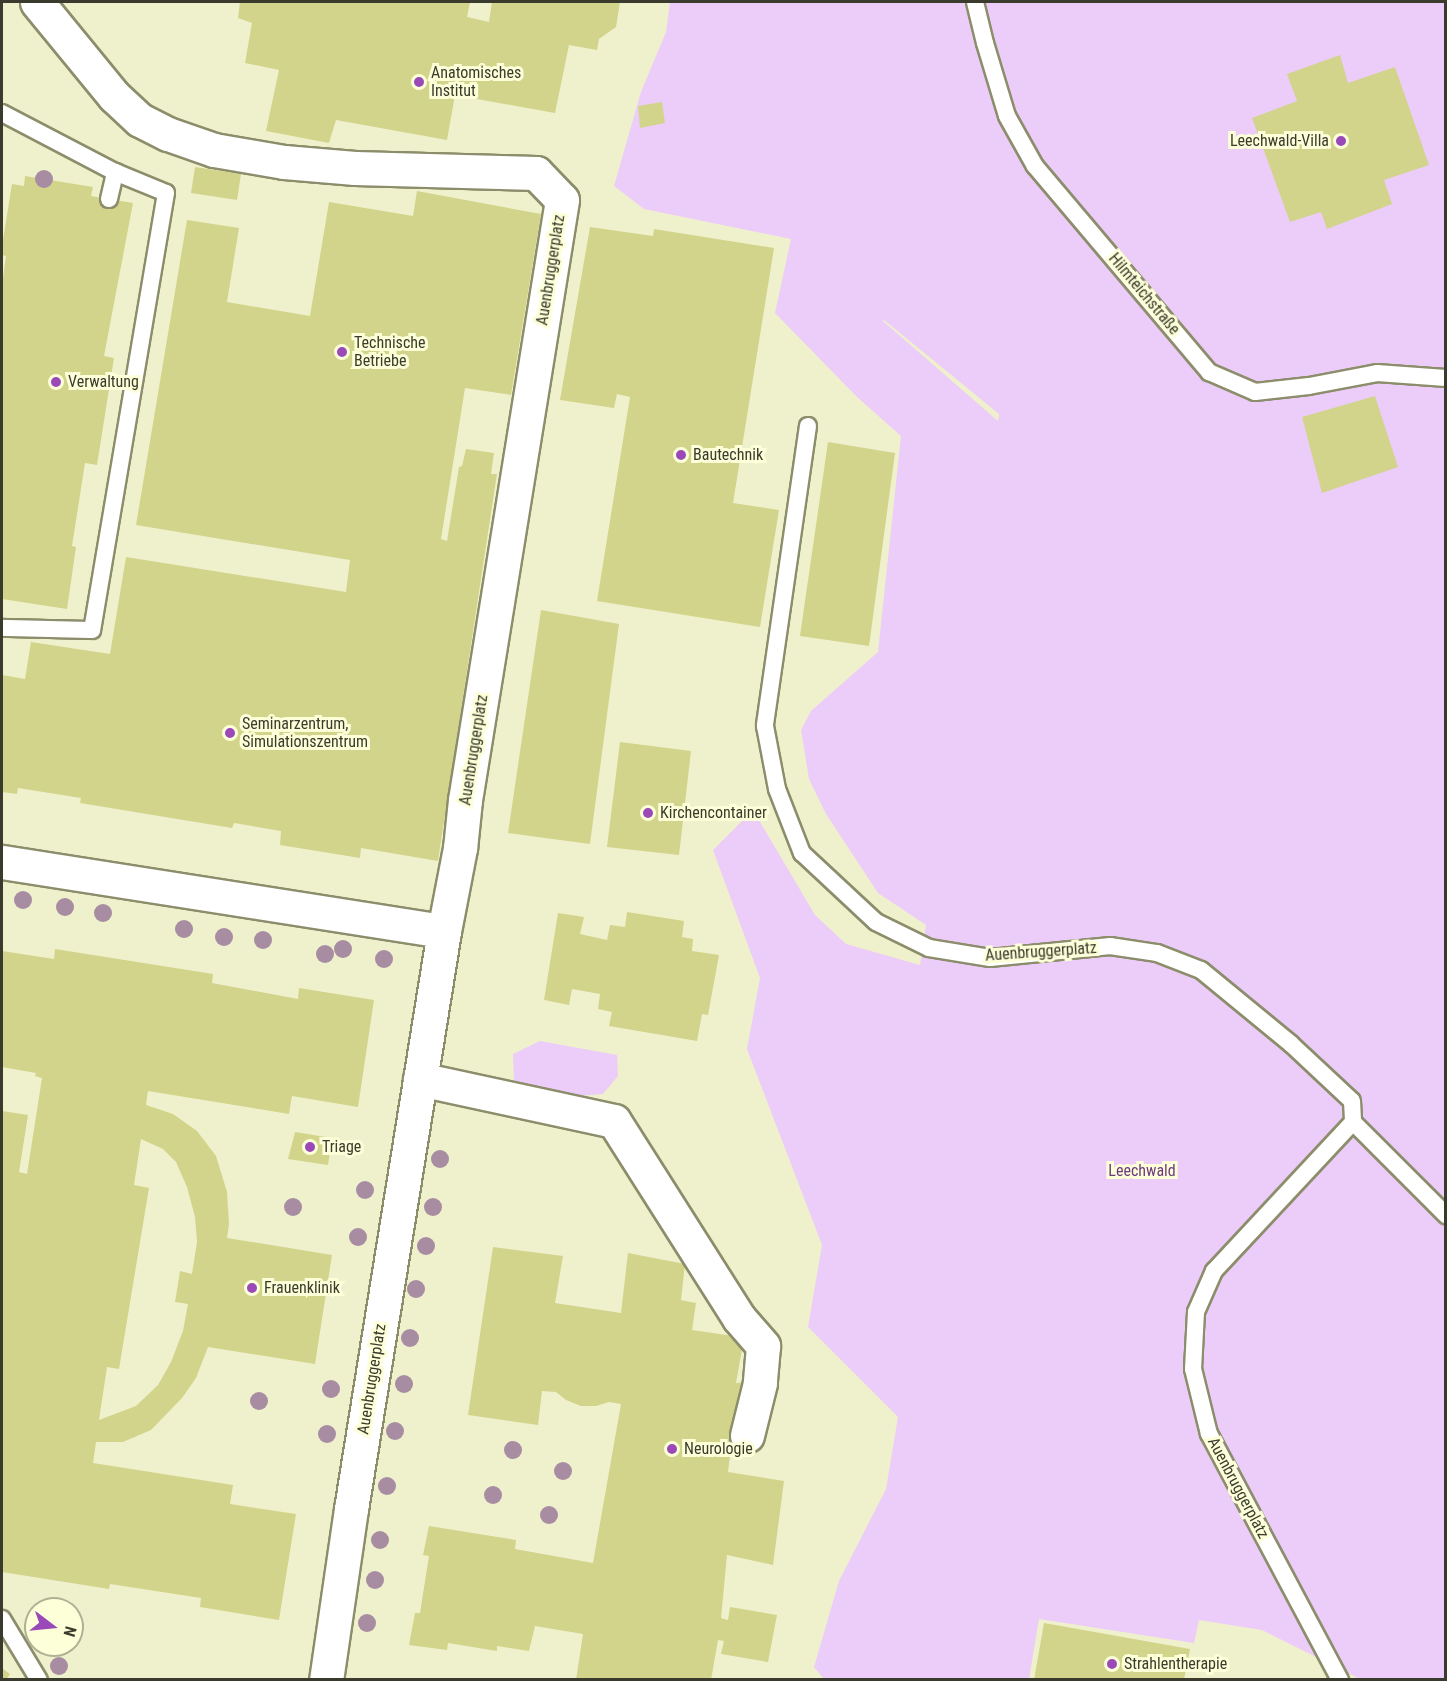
<!DOCTYPE html>
<html>
<head>
<meta charset="utf-8">
<style>
	body { margin:0 }
	#map { position:relative; width:1447px; height:1681px; overflow:hidden; background:#eff1cc; font-family:"Roboto Condensed",sans-serif }
	div>[style] { position:absolute }
	.green>* { inset:0; background:#ecccf9 }
	.building>* { inset:0; background:#d2d48b }
	.roads { filter:drop-shadow(2px 0 #8c8d6b) drop-shadow(-2px 0 #8c8d6b) drop-shadow(0 2px #8c8d6b) drop-shadow(0 -2px #8c8d6b) }
	.service>* { height:16px; margin:-8px; padding:0 8px; transform-origin:8px; border-radius:8px; background:#fff }
	.minor>* { height:33px; margin:-16.5px; padding:0 16.5px; transform-origin:16.5px; border-radius:16.5px; background:#fff }
	.trees>* { width:18px; height:18px; margin:-9px; border-radius:50%; background:#a78ca2 }
	.dots>* { width:16px; height:16px; translate:-50% -50%; box-sizing:border-box; border:3px solid #fdffd9; border-radius:50% }
	span { translate:-50% -50%; white-space:nowrap; text-align:center; line-height:1.15; -webkit-text-stroke:6px #fdffd9; paint-order:stroke }
	.poi-label { font-size:16px; color:#3a3b2c }
	.left { translate:0 -50%; text-align:left }
	.right { translate:-100% -50%; text-align:right }
	.street-label { font-size:16px; color:#3a3b2c }
	.park-label { font-size:16px; color:#6c397f }
	.frame { position:absolute; inset:0; border:3px solid #3a3b2c; pointer-events:none }
	.north { position:absolute; left:24px; top:1597px; width:60px; height:60px; box-sizing:border-box; background:#fdffd9; border:2px solid #afb194; border-radius:50%; rotate:106deg; font-size:16px; font-weight:700; line-height:24px; text-align:center; color:#3a3b2c }
	.north::after { content:''; display:block; margin:auto; width:21px; height:27px; background:#9b49b8; clip-path:polygon(50% 0,100% 100%,50% 72%,0 100%) }
</style>
</head>
<body>
<div id="map">
	<div class="green">
		<div style="clip-path:polygon(evenodd,670px 2px,1445px 2px,1445px 1679px,1360px 1679px,1262px 1630px,1199px 1620px,1194px 1643px,1039px 1619px,1029px 1679px,824px 1679px,814px 1667px,839px 1581px,886px 1489px,898px 1417px,808px 1327px,822px 1245px,747px 1049px,760px 978px,713px 850px,753px 810px,815px 915px,846px 944px,920px 965px,926px 925px,878px 893px,826px 814px,809px 779px,801px 730px,811px 711px,878px 652px,901px 436px,857px 397px,775px 313px,791px 239px,644px 209px,614px 186px,641px 92px,666px 32px,670px 2px,884px 320px,999px 414px,998px 421px,883px 321px,884px 320px)"></div>
		<div style="clip-path:polygon(540px 1041px,617px 1055px,618px 1076px,603px 1094px,553px 1098px,514px 1083px,513px 1054px)"></div>
	</div>
	<div class="building">
		<div style="clip-path:polygon(240px 2px,470px 2px,467px 17px,489px 22px,492px 2px,620px 2px,616px 27px,599px 39px,597px 50px,569px 45px,555px 113px,455px 95px,447px 140px,336px 120px,329px 143px,266px 131px,279px 70px,245px 63px,252px 23px,238px 18px)"></div>
		<div style="clip-path:polygon(1340px 55px,1348px 83px,1395px 67px,1429px 165px,1384px 180px,1392px 204px,1327px 229px,1321px 212px,1290px 222px,1252px 118px,1297px 101px,1287px 74px)"></div>
		<div style="clip-path:polygon(662px 102px,665px 123px,640px 128px,638px 106px)"></div>
		<div style="clip-path:polygon(195px 167px,241px 174px,237px 200px,191px 193px)"></div>
		<div style="clip-path:polygon(25px 176px,93px 187px,91px 196px,133px 203px,104px 356px,114px 358px,97px 465px,85px 463px,72px 546px,76px 547px,67px 609px,2px 599px,2px 285px,6px 256px,2px 255px,2px 246px,12px 184px,24px 186px)"></div>
		<div style="clip-path:polygon(417px 191px,541px 214px,511px 395px,465px 388px,441px 539px,447px 541px,459px 467px,462px 466px,466px 449px,494px 453px,491px 474px,497px 474px,438px 861px,361px 848px,360px 858px,280px 845px,281px 831px,234px 823px,232px 828px,80px 803px,81px 798px,18px 788px,17px 794px,2px 792px,2px 675px,25px 679px,31px 642px,110px 654px,126px 557px,346px 592px,350px 560px,136px 525px,187px 220px,239px 228px,227px 302px,310px 316px,329px 202px,413px 216px)"></div>
		<div style="clip-path:polygon(590px 227px,653px 236px,654px 229px,774px 248px,733px 503px,779px 510px,760px 627px,597px 601px,630px 397px,617px 394px,614px 408px,560px 400px)"></div>
		<div style="clip-path:polygon(1375px 396px,1398px 467px,1322px 493px,1302px 417px)"></div>
		<div style="clip-path:polygon(828px 442px,895px 453px,869px 646px,800px 636px)"></div>
		<div style="clip-path:polygon(541px 610px,619px 624px,590px 844px,508px 833px)"></div>
		<div style="clip-path:polygon(620px 742px,691px 751px,679px 855px,607px 847px)"></div>
		<div style="clip-path:polygon(627px 912px,684px 921px,682px 937px,693px 939px,692px 951px,719px 955px,708px 1015px,702px 1014px,697px 1041px,609px 1026px,612px 1012px,598px 1009px,600px 994px,572px 989px,569px 1005px,544px 1000px,558px 913px,584px 917px,580px 934px,607px 940px,610px 925px,625px 927px)"></div>
		<div style="clip-path:polygon(evenodd,55px 949px,213px 974px,212px 983px,298px 999px,299px 988px,374px 1000px,358px 1107px,292px 1096px,289px 1114px,148px 1091px,146px 1105px,173px 1114px,197px 1131px,216px 1156px,227px 1192px,229px 1224px,227px 1238px,332px 1255px,315px 1364px,208px 1347px,196px 1378px,182px 1398px,151px 1430px,123px 1442px,96px 1442px,93px 1463px,233px 1485px,230px 1504px,296px 1514px,279px 1620px,200px 1607px,201px 1598px,110px 1584px,109px 1589px,2px 1572px,2px 1111px,28px 1115px,19px 1172px,27px 1174px,42px 1078px,35px 1076px,36px 1073px,2px 1067px,2px 951px,54px 959px,55px 949px,141px 1139px,163px 1149px,176px 1162px,187px 1187px,195px 1217px,197px 1242px,192px 1274px,180px 1271px,175px 1302px,188px 1304px,183px 1331px,171px 1362px,158px 1385px,136px 1406px,99px 1420px,107px 1367px,119px 1369px,149px 1188px,134px 1185px,141px 1139px)"></div>
		<div style="clip-path:polygon(295px 1132px,332px 1138px,328px 1165px,288px 1159px)"></div>
		<div style="clip-path:polygon(493px 1247px,563px 1256px,555px 1303px,621px 1313px,628px 1253px,685px 1264px,681px 1300px,696px 1303px,692px 1330px,740px 1337px,743px 1344px,736px 1383px,748px 1382px,734px 1423px,728px 1472px,784px 1481px,773px 1565px,727px 1555px,721px 1618px,728px 1620px,730px 1607px,777px 1615px,768px 1662px,721px 1654px,724px 1641px,718px 1640px,711px 1680px,576px 1680px,583px 1634px,535px 1626px,529px 1651px,497px 1646px,497px 1651px,448px 1643px,447px 1650px,409px 1645px,415px 1613px,420px 1613px,429px 1556px,423px 1555px,429px 1526px,516px 1540px,515px 1549px,593px 1563px,621px 1404px,609px 1402px,596px 1406px,581px 1406px,566px 1400px,556px 1392px,542px 1391px,538px 1425px,468px 1415px)"></div>
		<div style="clip-path:polygon(1044px 1623px,1190px 1649px,1184px 1680px,1034px 1680px)"></div>
		<div style="clip-path:polygon(2px 1668px,10px 1674px,6px 1680px,2px 1680px)"></div>
	</div>
	<div class="roads">
		<div class="service">
			<div style="left:975px;top:2px;width:42px;rotate:76.3deg"></div>
			<div style="left:985px;top:43px;width:76px;rotate:73.2deg"></div>
			<div style="left:1007px;top:116px;width:57px;rotate:60.8deg"></div>
			<div style="left:1035px;top:166px;width:270px;rotate:49.8deg"></div>
			<div style="left:1209px;top:372px;width:50px;rotate:23.5deg"></div>
			<div style="left:1255px;top:392px;width:54px;rotate:-6.3deg"></div>
			<div style="left:1309px;top:386px;width:69px;rotate:-10.8deg"></div>
			<div style="left:1377px;top:373px;width:69px;rotate:4.1deg"></div>
			<div style="left:2px;top:113px;width:127px;rotate:27.6deg"></div>
			<div style="left:115px;top:172px;width:55px;rotate:22.4deg"></div>
			<div style="left:166px;top:193px;width:443px;rotate:99.6deg"></div>
			<div style="left:92px;top:630px;width:90px;rotate:-178.7deg"></div>
			<div style="left:109px;top:199px;width:28px;rotate:-77deg"></div>
			<div style="left:808px;top:426px;width:303px;rotate:98.2deg"></div>
			<div style="left:765px;top:726px;width:64px;rotate:79.2deg"></div>
			<div style="left:777px;top:789px;width:69px;rotate:68.7deg"></div>
			<div style="left:802px;top:853px;width:101px;rotate:43deg"></div>
			<div style="left:876px;top:922px;width:59px;rotate:26.1deg"></div>
			<div style="left:929px;top:948px;width:62px;rotate:9.3deg"></div>
			<div style="left:990px;top:958px;width:121px;rotate:-5.7deg"></div>
			<div style="left:1110px;top:946px;width:48px;rotate:8.5deg"></div>
			<div style="left:1157px;top:953px;width:47px;rotate:21.1deg"></div>
			<div style="left:1201px;top:970px;width:117px;rotate:39.4deg"></div>
			<div style="left:1291px;top:1044px;width:83px;rotate:43.1deg"></div>
			<div style="left:1352px;top:1101px;width:21px;rotate:87deg"></div>
			<div style="left:1353px;top:1122px;width:132px;rotate:45deg"></div>
			<div style="left:2px;top:1619px;width:71px;rotate:58.8deg"></div>
			<div style="left:1340px;top:1680px;width:279px;rotate:-118deg"></div>
			<div style="left:1209px;top:1434px;width:67px;rotate:-103.8deg"></div>
			<div style="left:1193px;top:1369px;width:57px;rotate:-87deg"></div>
			<div style="left:1196px;top:1312px;width:45px;rotate:-66.3deg"></div>
			<div style="left:1214px;top:1271px;width:204px;rotate:-47deg"></div>
		</div>
		<div class="minor">
			<div style="left:37px;top:2px;width:122px;rotate:50.7deg"></div>
			<div style="left:114px;top:96px;width:35px;rotate:43deg"></div>
			<div style="left:140px;top:120px;width:31px;rotate:27deg"></div>
			<div style="left:168px;top:134px;width:49px;rotate:19.2deg"></div>
			<div style="left:214px;top:150px;width:71px;rotate:9.7deg"></div>
			<div style="left:284px;top:162px;width:71px;rotate:4.8deg"></div>
			<div style="left:355px;top:168px;width:181px;rotate:1.6deg"></div>
			<div style="left:536px;top:173px;width:37px;rotate:46deg"></div>
			<div style="left:562px;top:200px;width:608px;rotate:99.18deg"></div>
			<div style="left:465px;top:800px;width:48px;rotate:95.9deg"></div>
			<div style="left:460px;top:848px;width:85px;rotate:100.9deg"></div>
			<div style="left:444px;top:931px;width:585px;rotate:99.14deg"></div>
			<div style="left:351px;top:1509px;width:173px;rotate:98.3deg"></div>
			<div style="left:2px;top:862px;width:447px;rotate:8.9deg"></div>
			<div style="left:420px;top:1079px;width:198px;rotate:12.2deg"></div>
			<div style="left:614px;top:1121px;width:233px;rotate:57.6deg"></div>
			<div style="left:739px;top:1318px;width:37px;rotate:49deg"></div>
			<div style="left:763px;top:1346px;width:37px;rotate:95deg"></div>
			<div style="left:760px;top:1383px;width:54px;rotate:104deg"></div>
		</div>
	</div>
	<div class="trees">
		<div style="left:44px;top:179px"></div>
		<div style="left:23px;top:900px"></div>
		<div style="left:65px;top:907px"></div>
		<div style="left:103px;top:913px"></div>
		<div style="left:184px;top:929px"></div>
		<div style="left:224px;top:937px"></div>
		<div style="left:263px;top:940px"></div>
		<div style="left:343px;top:949px"></div>
		<div style="left:325px;top:954px"></div>
		<div style="left:384px;top:959px"></div>
		<div style="left:440px;top:1159px"></div>
		<div style="left:365px;top:1190px"></div>
		<div style="left:293px;top:1207px"></div>
		<div style="left:433px;top:1207px"></div>
		<div style="left:358px;top:1237px"></div>
		<div style="left:426px;top:1246px"></div>
		<div style="left:416px;top:1289px"></div>
		<div style="left:410px;top:1338px"></div>
		<div style="left:404px;top:1384px"></div>
		<div style="left:331px;top:1389px"></div>
		<div style="left:259px;top:1401px"></div>
		<div style="left:395px;top:1431px"></div>
		<div style="left:327px;top:1434px"></div>
		<div style="left:513px;top:1450px"></div>
		<div style="left:563px;top:1471px"></div>
		<div style="left:387px;top:1486px"></div>
		<div style="left:493px;top:1495px"></div>
		<div style="left:549px;top:1515px"></div>
		<div style="left:380px;top:1540px"></div>
		<div style="left:375px;top:1580px"></div>
		<div style="left:367px;top:1623px"></div>
		<div style="left:59px;top:1666px"></div>
	</div>
	<div class="dots">
		<div style="left:419px;top:82px;background:#9b49b8"></div>
		<div style="left:1341px;top:141px;background:#9b49b8"></div>
		<div style="left:342px;top:352px;background:#9b49b8"></div>
		<div style="left:56px;top:382px;background:#9b49b8"></div>
		<div style="left:681px;top:455px;background:#9b49b8"></div>
		<div style="left:230px;top:733px;background:#9b49b8"></div>
		<div style="left:648px;top:813px;background:#9b49b8"></div>
		<div style="left:310px;top:1147px;background:#9b49b8"></div>
		<div style="left:252px;top:1288px;background:#9b49b8"></div>
		<div style="left:672px;top:1449px;background:#9b49b8"></div>
		<div style="left:1112px;top:1664px;background:#9b49b8"></div>
	</div>
	<div class="poi-label">
		<span class="left" style="left:431px;top:82px">Anatomisches<br>Institut</span>
		<span class="right" style="left:1329px;top:141px">Leechwald-Villa</span>
		<span class="left" style="left:354px;top:352px">Technische<br>Betriebe</span>
		<span class="left" style="left:68px;top:382px">Verwaltung</span>
		<span class="left" style="left:693px;top:455px">Bautechnik</span>
		<span class="left" style="left:242px;top:733px">Seminarzentrum,<br>Simulationszentrum</span>
		<span class="left" style="left:660px;top:813px">Kirchencontainer</span>
		<span class="left" style="left:322px;top:1147px">Triage</span>
		<span class="left" style="left:264px;top:1288px">Frauenklinik</span>
		<span class="left" style="left:684px;top:1449px">Neurologie</span>
		<span class="left" style="left:1124px;top:1664px">Strahlentherapie</span>
	</div>
	<div class="street-label">
		<span style="left:551px;top:270px;rotate:-81deg">Auenbruggerplatz</span>
		<span style="left:1144px;top:294px;rotate:50deg">Hilmteichstraße</span>
		<span style="left:474px;top:750px;rotate:-81deg">Auenbruggerplatz</span>
		<span style="left:1041px;top:952px;rotate:-4deg">Auenbruggerplatz</span>
		<span style="left:372px;top:1379px;rotate:-81deg">Auenbruggerplatz</span>
		<span style="left:1238px;top:1488px;rotate:62deg">Auenbruggerplatz</span>
	</div>
	<div class="park-label">
		<span style="left:1142px;top:1171px">Leechwald</span>
	</div>
	<div class="frame"></div>
	<div class="north">N</div>
</div>
</body>
</html>
